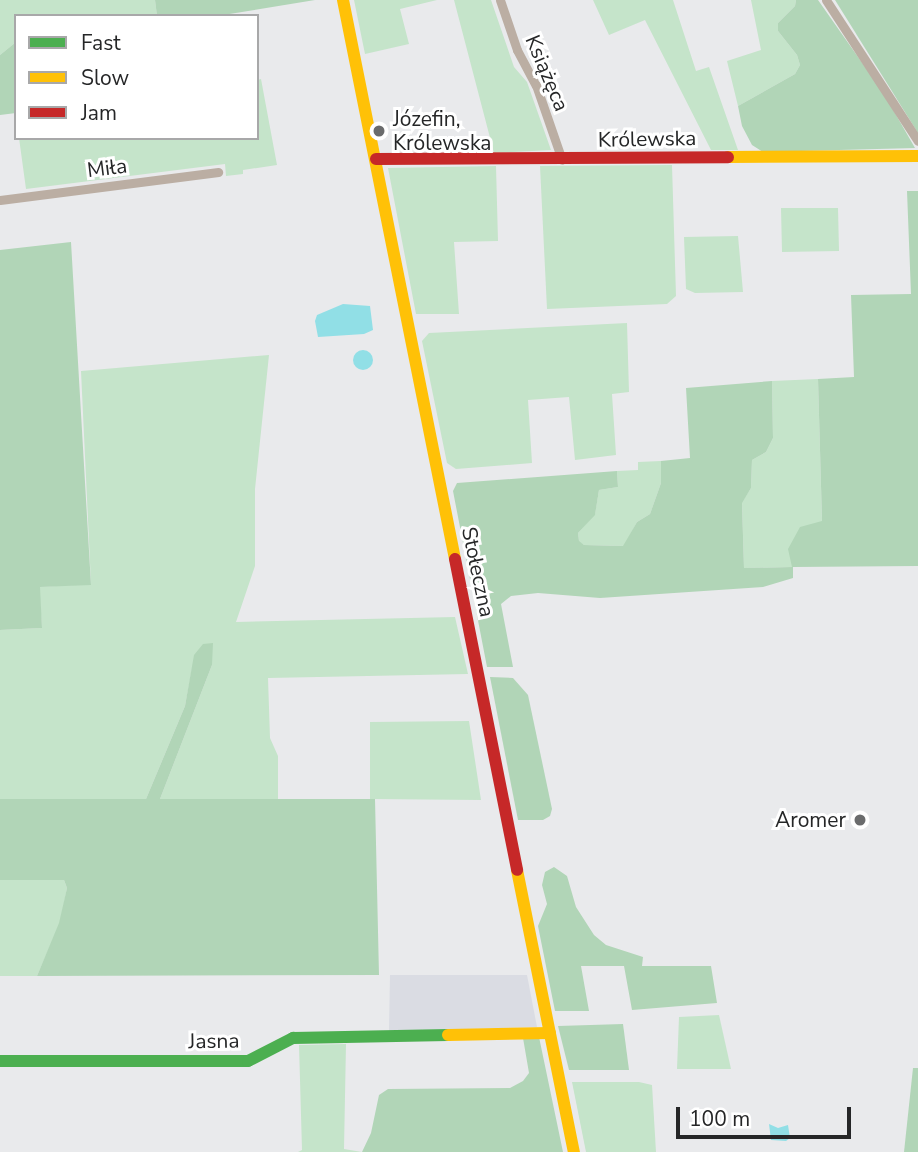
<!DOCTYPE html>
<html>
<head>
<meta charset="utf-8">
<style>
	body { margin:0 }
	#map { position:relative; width:918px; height:1152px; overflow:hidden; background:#e9eaec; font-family:"Nunito Sans",sans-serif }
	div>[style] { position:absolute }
	.built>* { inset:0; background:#dadce3 }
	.green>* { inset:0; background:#c5e4ca }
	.forest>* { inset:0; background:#b1d5b7 }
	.water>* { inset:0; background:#91dfe6 }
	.round { border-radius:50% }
	.street>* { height:9px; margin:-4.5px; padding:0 4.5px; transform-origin:4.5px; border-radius:4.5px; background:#bbaea3 }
	.fast>* { height:12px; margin:-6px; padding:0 6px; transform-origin:6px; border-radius:6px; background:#4caf50 }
	.slow>* { height:12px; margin:-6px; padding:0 6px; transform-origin:6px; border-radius:6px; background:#ffc107 }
	.jam>* { height:12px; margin:-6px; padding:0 6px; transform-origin:6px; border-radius:6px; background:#c62828 }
	.dots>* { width:19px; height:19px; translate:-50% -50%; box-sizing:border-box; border:4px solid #fff; border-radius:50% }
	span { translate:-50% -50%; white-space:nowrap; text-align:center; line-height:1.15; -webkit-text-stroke:6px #fff; paint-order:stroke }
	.street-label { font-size:21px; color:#252627 }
	.poi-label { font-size:21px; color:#252627 }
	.left { translate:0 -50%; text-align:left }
	.right { translate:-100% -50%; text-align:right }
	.legend { position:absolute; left:14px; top:14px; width:245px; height:126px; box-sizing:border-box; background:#fff; border:2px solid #a8a8a9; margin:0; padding:9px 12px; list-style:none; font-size:21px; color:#252627 }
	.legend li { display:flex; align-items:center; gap:14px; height:35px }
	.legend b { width:35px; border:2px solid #a8a8a9 }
	.scale { position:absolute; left:676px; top:1107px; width:175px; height:32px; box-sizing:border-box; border:4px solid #252627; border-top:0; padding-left:9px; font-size:21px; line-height:24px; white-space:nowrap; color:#252627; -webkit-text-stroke:5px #fff; paint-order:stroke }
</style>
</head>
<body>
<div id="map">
	<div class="built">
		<div style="clip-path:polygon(390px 975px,527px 975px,537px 1027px,389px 1031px)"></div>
	</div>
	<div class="green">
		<div style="clip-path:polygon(0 0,155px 0,157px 16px,16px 16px,16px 42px,0 55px)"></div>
		<div style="clip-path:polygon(354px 0,437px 0,400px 9px,409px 44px,365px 54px)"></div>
		<div style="clip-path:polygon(454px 0,491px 0,514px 67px,527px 82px,551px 150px,494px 153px)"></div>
		<div style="clip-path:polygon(593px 0,673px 0,696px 71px,709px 67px,738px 150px,711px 150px,645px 20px,609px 35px)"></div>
		<div style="clip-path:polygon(751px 0,796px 0,795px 6px,778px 23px,778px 31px,797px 55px,800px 65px,795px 74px,738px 106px,727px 61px,761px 50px)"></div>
		<div style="clip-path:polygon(261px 79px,277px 165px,243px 170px,243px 174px,226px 176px,225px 164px,26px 189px,19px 138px,257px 138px,257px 80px)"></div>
		<div style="clip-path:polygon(672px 165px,676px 296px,667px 304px,547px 309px,540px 166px)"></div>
		<div style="clip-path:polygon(496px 166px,498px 241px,454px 242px,459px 314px,416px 314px,388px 168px)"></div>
		<div style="clip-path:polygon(781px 208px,838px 208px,839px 251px,782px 252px)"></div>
		<div style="clip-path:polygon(738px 236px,743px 292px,695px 293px,686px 289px,684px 237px)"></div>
		<div style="clip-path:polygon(627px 323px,629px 392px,612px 394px,616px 455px,575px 460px,569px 397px,528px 400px,532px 463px,456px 469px,447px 463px,422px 341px,429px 333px)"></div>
		<div style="clip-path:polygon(269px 355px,255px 489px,255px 566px,236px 622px,455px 617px,468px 674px,268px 678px,270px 738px,278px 756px,278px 799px,160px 799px,212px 665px,192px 669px,185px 706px,146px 799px,0 799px,0 630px,42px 628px,39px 587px,91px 584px,81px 371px)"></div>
		<div style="clip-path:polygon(818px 379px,822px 522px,792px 567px,744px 568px,742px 502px,751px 488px,752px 460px,766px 452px,773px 438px,772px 381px)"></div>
		<div style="clip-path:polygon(661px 461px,661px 483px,650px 514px,637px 522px,624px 546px,584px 545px,579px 542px,578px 533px,595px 514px,599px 490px,618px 487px,617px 471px,638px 470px,638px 462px)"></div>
		<div style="clip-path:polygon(469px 721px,481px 800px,370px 799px,370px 722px)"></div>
		<div style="clip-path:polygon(0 880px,64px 880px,67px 888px,60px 923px,37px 976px,0 976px)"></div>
		<div style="clip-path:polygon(719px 1015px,731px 1069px,677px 1069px,679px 1017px)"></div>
		<div style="clip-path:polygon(346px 1044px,344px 1149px,362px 1152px,298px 1152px,302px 1150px,299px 1045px)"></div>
		<div style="clip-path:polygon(572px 1082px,639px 1082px,652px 1085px,656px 1152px,586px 1152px)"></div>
	</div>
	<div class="forest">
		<div style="clip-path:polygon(155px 0,315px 0,217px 16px,157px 16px)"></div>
		<div style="clip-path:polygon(796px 0,818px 0,884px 94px,915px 148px,763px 152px,752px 145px,742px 126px,738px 106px,795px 74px,800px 65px,797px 55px,778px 31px,778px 23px,795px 6px)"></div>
		<div style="clip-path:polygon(835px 0,918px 0,918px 133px)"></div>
		<div style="clip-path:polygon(16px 42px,16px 113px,0 115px,0 55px)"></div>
		<div style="clip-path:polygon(907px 191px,918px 191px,918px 566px,793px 567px,793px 578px,763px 587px,600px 598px,538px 593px,511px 596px,501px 604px,513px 667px,487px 667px,453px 491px,457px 483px,617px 471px,618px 487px,599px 490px,595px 515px,578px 533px,579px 541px,584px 545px,623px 546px,637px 522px,650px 514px,661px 483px,661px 461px,690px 458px,686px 388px,772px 381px,773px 438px,766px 452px,752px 460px,751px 488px,742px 503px,744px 568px,792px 567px,788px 549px,800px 527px,822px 521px,818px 379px,854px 377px,851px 295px,911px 294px)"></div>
		<div style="clip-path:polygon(71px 242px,91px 585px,40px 587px,42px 628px,0 630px,0 250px)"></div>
		<div style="clip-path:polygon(213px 643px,212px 665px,160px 799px,375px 799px,379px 975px,37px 976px,59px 923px,67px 888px,64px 880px,0 880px,0 799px,146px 799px,185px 706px,194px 655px,203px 644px)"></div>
		<div style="clip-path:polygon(490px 677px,513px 678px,528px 695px,552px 809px,550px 816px,543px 820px,518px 820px)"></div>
		<div style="clip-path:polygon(554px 867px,567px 876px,576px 907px,594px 935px,606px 945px,643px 957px,642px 966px,711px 966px,717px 1003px,632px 1010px,624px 966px,581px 966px,589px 1011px,555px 1011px,538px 926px,547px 904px,542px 885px,545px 872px)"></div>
		<div style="clip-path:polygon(623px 1024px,629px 1070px,569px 1070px,558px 1026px)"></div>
		<div style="clip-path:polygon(539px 1037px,563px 1152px,362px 1152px,371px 1133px,379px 1095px,388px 1089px,510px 1088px,523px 1081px,529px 1073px,523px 1038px)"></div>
		<div style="clip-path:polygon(913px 1068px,918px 1068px,918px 1152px,904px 1152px)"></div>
	</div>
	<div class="water">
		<div style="clip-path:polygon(343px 304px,370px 306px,373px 330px,364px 334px,318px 337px,315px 321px,317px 315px)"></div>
		<div class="round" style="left:353px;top:350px;width:20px;height:20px"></div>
		<div style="clip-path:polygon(769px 1124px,778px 1128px,788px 1125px,790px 1138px,786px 1141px,771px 1140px)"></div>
	</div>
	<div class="street">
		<div style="left:500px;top:0;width:53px;rotate:71.2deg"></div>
		<div style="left:517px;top:50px;width:40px;rotate:62deg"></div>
		<div style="left:536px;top:85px;width:79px;rotate:70.9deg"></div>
		<div style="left:826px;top:0;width:168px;rotate:56.9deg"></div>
		<div style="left:0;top:200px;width:220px;rotate:-7.3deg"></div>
	</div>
	<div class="fast">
		<div style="left:0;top:1061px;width:248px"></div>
		<div style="left:248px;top:1061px;width:51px;rotate:-27.1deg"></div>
		<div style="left:293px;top:1038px;width:155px;rotate:-1.1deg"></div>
	</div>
	<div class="slow">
		<div style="left:343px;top:0;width:570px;rotate:78.67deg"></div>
		<div style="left:728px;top:157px;width:190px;rotate:-0.3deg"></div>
		<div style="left:517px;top:870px;width:288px;rotate:78.6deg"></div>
		<div style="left:448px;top:1035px;width:102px;rotate:-1.1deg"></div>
	</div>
	<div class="jam">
		<div style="left:376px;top:159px;width:352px;rotate:-0.3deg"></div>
		<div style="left:455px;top:559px;width:317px;rotate:78.7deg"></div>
	</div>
	<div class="dots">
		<div style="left:379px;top:131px;background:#6a6b6c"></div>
		<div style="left:860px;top:820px;background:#6a6b6c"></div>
	</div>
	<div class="street-label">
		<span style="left:547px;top:73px;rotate:67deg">Książęca</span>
		<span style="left:647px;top:139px;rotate:-1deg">Królewska</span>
		<span style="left:107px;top:168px;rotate:-7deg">Miła</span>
		<span style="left:478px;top:572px;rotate:78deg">Stołeczna</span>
		<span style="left:214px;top:1041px;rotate:-1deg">Jasna</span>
	</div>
	<div class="poi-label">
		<span class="left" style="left:393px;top:131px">Józefin,<br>Królewska</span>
		<span class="right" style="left:846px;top:820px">Aromer</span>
	</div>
	<ul class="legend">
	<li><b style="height:9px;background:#4caf50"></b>Fast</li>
	<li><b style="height:9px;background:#ffc107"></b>Slow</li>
	<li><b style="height:9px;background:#c62828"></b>Jam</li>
	</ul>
	<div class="scale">100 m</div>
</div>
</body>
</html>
